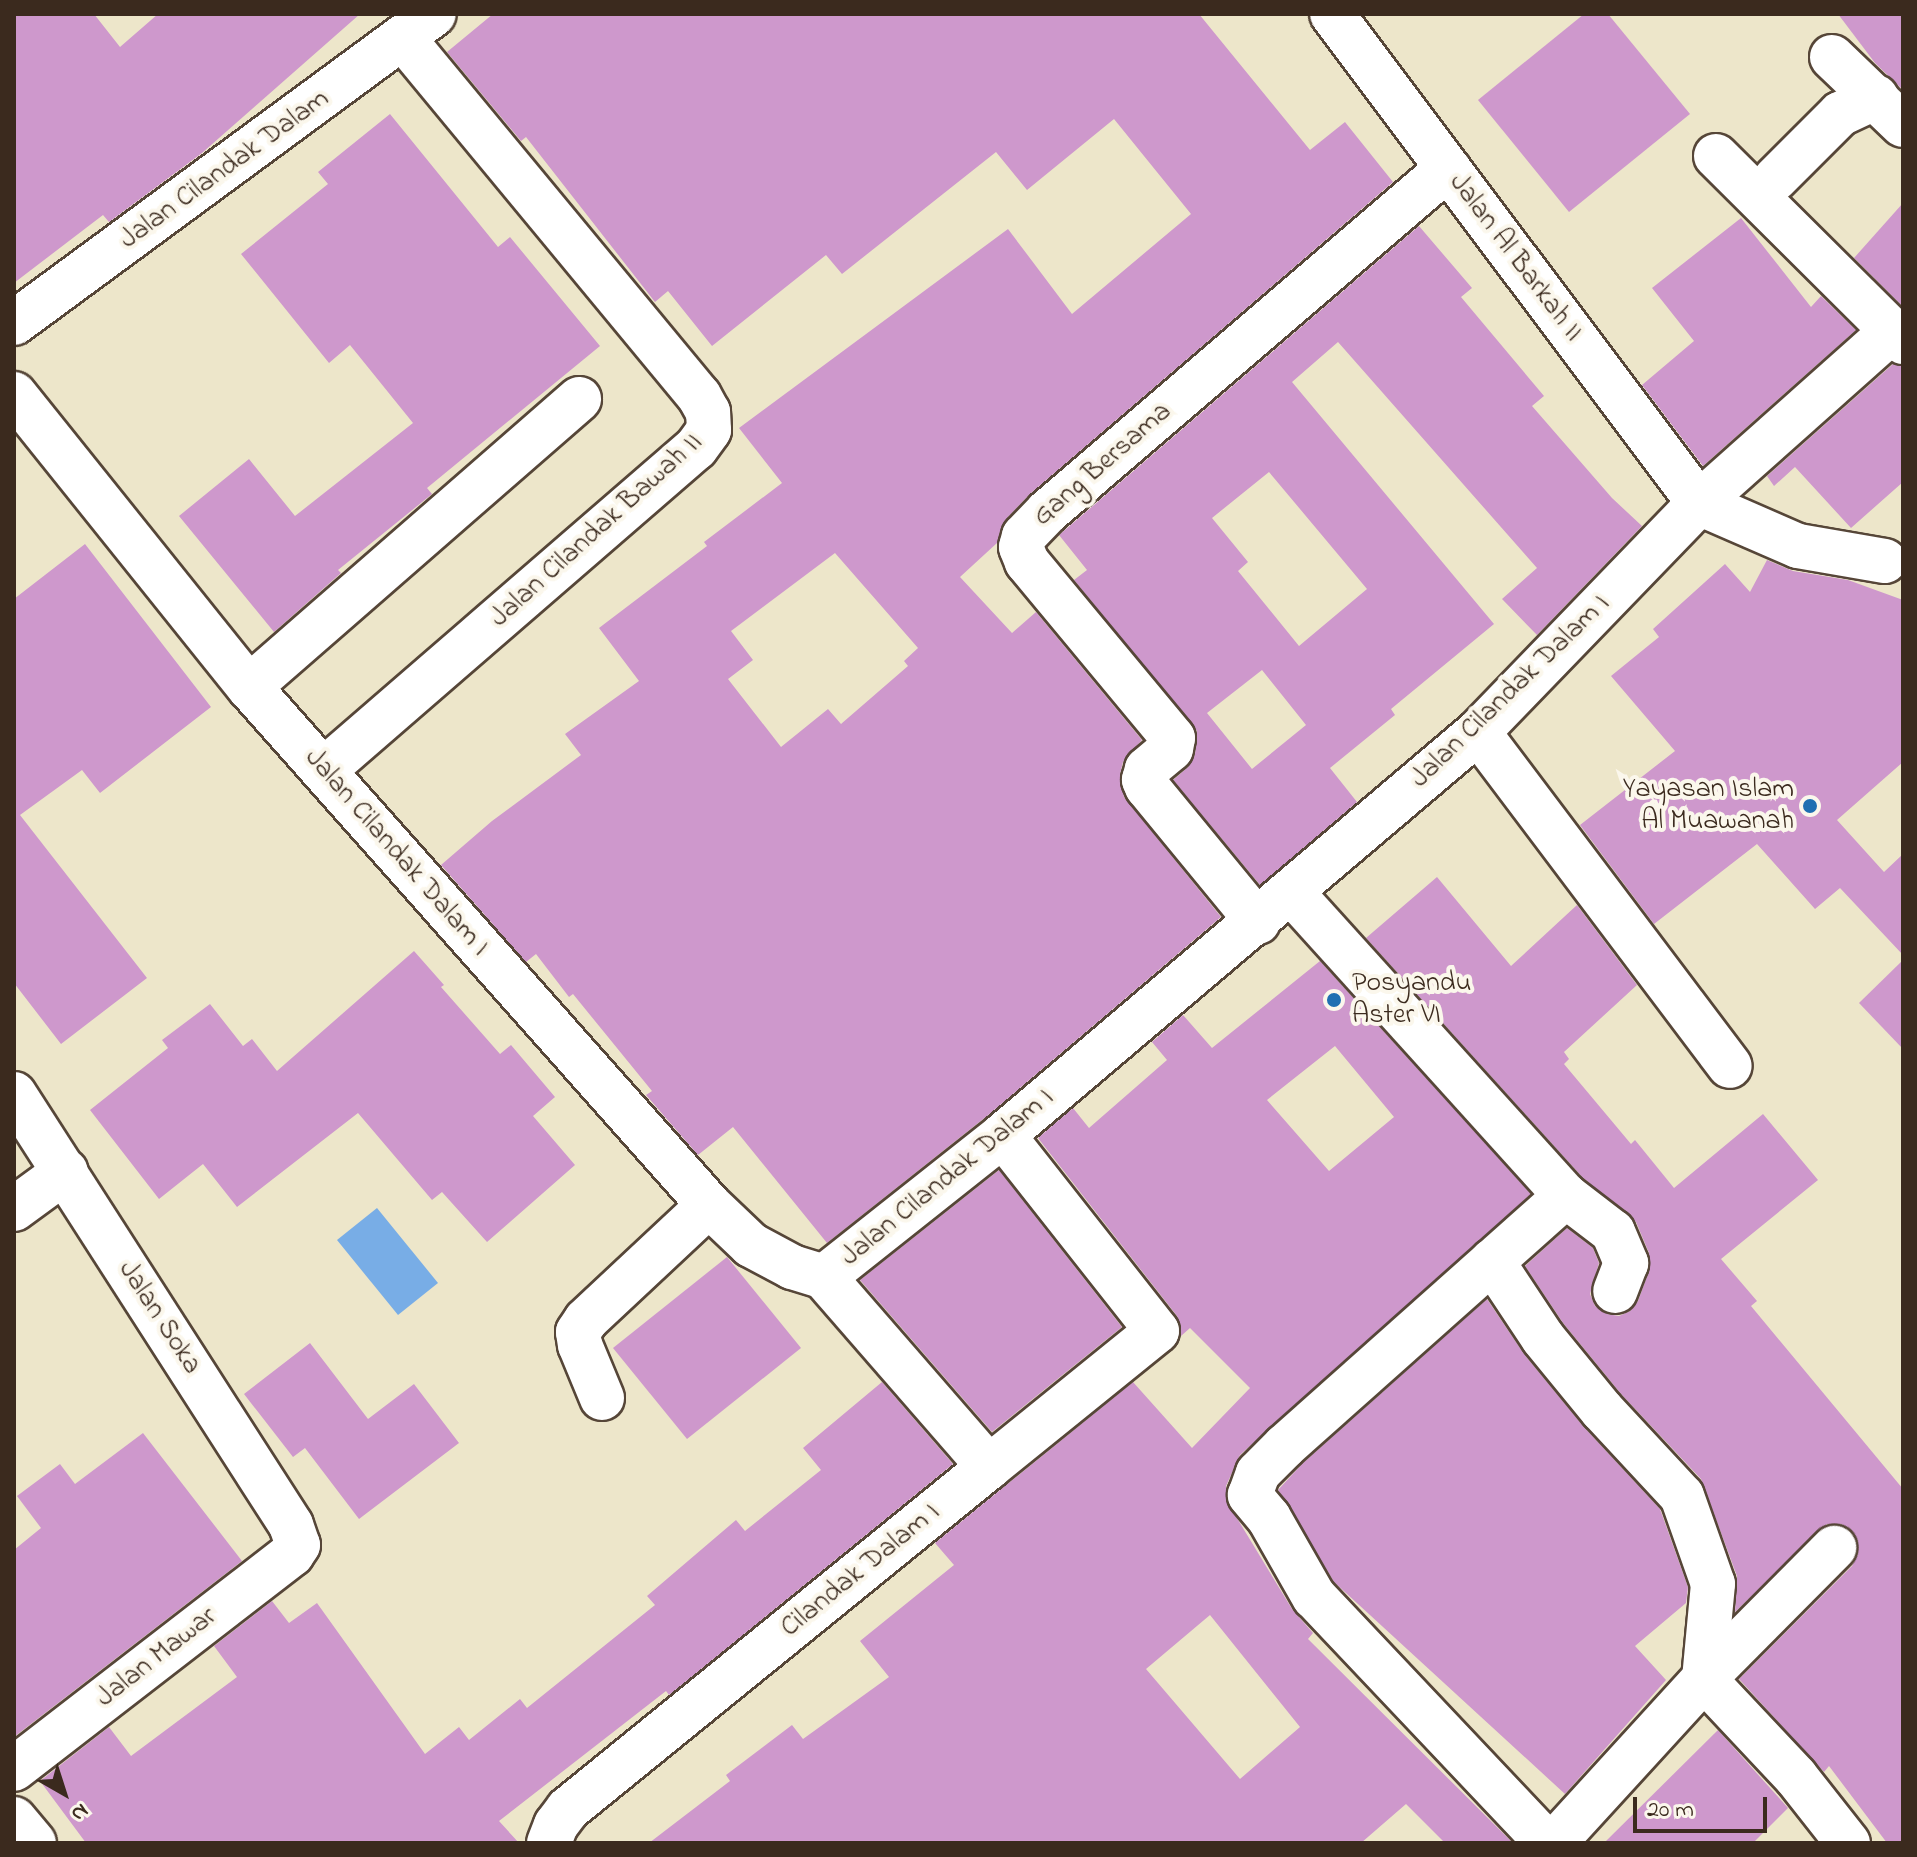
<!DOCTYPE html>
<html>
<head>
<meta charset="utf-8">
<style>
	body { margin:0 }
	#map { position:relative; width:1917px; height:1857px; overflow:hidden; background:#ede6ca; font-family:"Indie Flower",sans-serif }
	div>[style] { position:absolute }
	.water>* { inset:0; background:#78ade6 }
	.building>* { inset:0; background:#ce98cc }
	.roads { filter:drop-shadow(2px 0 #564638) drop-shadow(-2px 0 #564638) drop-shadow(0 2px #564638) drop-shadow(0 -2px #564638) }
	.minor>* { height:44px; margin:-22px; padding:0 22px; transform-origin:22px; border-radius:22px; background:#fff }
	.dots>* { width:22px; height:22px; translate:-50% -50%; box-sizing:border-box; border:4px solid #fbf7ec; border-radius:50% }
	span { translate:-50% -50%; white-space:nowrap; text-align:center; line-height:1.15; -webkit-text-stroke:8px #fbf7ec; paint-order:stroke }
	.street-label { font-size:28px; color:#3b2a1e }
	.poi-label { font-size:28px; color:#3b2a1e }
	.right { translate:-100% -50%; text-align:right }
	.left { translate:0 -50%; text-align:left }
	.frame { position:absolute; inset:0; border:16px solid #3b2a1e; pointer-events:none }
	.north { position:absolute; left:24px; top:1753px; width:80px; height:80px; -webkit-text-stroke:6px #fbf7ec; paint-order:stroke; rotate:141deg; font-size:22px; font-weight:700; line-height:32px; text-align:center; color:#3b2a1e }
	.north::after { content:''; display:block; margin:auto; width:28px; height:36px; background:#3b2a1e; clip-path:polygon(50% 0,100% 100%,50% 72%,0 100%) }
	.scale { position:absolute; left:1633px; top:1797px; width:134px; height:36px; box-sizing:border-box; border:4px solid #3b2a1e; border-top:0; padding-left:10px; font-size:24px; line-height:28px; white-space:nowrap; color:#3b2a1e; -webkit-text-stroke:6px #fbf7ec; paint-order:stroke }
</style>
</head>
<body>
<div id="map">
	<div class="water">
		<div style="clip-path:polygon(377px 1208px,438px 1283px,398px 1315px,337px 1240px)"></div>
	</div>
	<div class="building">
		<div style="clip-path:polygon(14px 14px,94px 14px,120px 47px,158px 14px,360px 14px,202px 153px,109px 222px,103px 215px,14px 283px)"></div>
		<div style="clip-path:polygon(evenodd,493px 14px,1199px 14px,1310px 150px,1345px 122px,1393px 182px,1031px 493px,1006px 519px,997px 543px,960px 577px,1012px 633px,1036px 612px,1142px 740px,1123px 762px,1120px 774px,1124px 797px,1221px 917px,987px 1116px,827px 1243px,733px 1127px,698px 1155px,646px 1095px,652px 1091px,573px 994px,569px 997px,536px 954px,526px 962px,441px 865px,492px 821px,581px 755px,565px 734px,639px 681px,599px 628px,707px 546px,704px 542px,782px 483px,739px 428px,1008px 229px,1072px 314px,1191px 214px,1114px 119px,1027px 190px,996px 152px,842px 274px,826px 255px,712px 346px,668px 291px,655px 302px,526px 137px,521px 141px,447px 52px,493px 14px,835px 553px,918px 648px,904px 661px,908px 666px,841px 724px,828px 709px,781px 747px,728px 679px,753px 660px,731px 631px,835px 553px)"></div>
		<div style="clip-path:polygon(1584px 14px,1608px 14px,1690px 114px,1569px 212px,1478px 100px)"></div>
		<div style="clip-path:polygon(1838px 14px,1903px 14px,1903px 90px,1875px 63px)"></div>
		<div style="clip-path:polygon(390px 114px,498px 247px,510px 237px,600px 346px,427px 488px,432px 494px,338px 570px,341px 573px,274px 632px,179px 516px,249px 459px,295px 516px,413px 423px,350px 345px,329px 363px,241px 254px,328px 184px,318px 172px)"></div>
		<div style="clip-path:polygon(1903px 203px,1903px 307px,1854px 258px)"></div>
		<div style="clip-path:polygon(1741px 218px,1811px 307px,1821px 296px,1856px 330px,1703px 466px,1642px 385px,1694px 341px,1652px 288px)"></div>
		<div style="clip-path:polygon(evenodd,1419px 226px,1472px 288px,1461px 297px,1544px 396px,1532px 406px,1612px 498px,1642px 526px,1537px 635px,1502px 599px,1537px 568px,1338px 342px,1292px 382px,1494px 624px,1391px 709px,1395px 715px,1330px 768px,1357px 802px,1260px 885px,1173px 780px,1188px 767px,1195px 754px,1197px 731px,1074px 580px,1087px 570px,1059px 535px,1419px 226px,1269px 472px,1367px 589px,1299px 646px,1238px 571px,1248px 562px,1212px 518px,1269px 472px,1419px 226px,1262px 670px,1306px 725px,1252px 769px,1207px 713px,1262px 670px)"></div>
		<div style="clip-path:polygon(1893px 364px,1903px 366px,1903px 482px,1851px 528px,1795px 467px,1774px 486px,1767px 476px)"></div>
		<div style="clip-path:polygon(85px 544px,211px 707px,100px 793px,82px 770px,20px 815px,147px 978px,61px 1044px,14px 983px,14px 599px)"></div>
		<div style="clip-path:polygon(1767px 560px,1793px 571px,1848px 580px,1903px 600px,1903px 762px,1837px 820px,1884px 872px,1903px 854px,1903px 955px,1840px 888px,1815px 909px,1757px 844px,1654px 924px,1580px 825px,1675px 751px,1611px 676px,1659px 637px,1653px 629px,1725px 564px,1750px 592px)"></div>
		<div style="clip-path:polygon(1437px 877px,1511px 966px,1577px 905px,1637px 985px,1564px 1052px,1569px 1059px,1564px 1064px,1631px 1144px,1635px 1140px,1674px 1188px,1763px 1114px,1818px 1180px,1721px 1259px,1757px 1301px,1751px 1306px,1903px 1489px,1903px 1843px,1887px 1843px,1829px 1766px,1824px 1772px,1739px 1679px,1852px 1566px,1858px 1554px,1858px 1541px,1851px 1530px,1841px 1524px,1827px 1524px,1735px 1612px,1737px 1576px,1701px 1479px,1621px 1394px,1563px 1323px,1525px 1266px,1567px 1228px,1593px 1248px,1599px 1263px,1590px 1294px,1595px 1306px,1607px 1314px,1619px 1316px,1630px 1311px,1638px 1301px,1649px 1271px,1649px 1253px,1636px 1222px,1583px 1178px,1366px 938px)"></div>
		<div style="clip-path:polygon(414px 951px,444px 985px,441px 987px,500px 1054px,511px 1045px,555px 1097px,533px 1116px,575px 1165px,487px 1242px,442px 1192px,432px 1200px,358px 1113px,237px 1207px,203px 1164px,159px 1199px,90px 1110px,168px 1048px,162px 1040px,210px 1004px,243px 1046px,252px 1039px,277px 1071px)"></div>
		<div style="clip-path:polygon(1903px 960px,1903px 1049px,1859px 1003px)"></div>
		<div style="clip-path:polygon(evenodd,1320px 961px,1531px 1194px,1240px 1455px,1226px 1486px,1226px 1500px,1292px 1609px,1313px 1633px,1308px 1639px,1513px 1843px,1445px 1843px,1406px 1804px,1361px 1843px,649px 1843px,730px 1781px,726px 1775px,792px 1725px,803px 1739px,889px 1677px,860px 1641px,954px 1565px,935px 1543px,1133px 1382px,1192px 1448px,1250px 1388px,1190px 1328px,1181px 1336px,1177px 1316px,1038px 1138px,1073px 1108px,1089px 1128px,1167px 1060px,1152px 1042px,1183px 1015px,1212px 1048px,1320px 961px,1335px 1046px,1394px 1117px,1329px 1171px,1267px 1100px,1335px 1046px,1320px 961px,1210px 1615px,1300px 1727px,1240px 1779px,1146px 1669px,1210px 1615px)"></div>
		<div style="clip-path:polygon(999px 1170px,1122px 1327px,992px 1432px,860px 1280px)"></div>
		<div style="clip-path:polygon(727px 1257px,801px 1348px,687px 1439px,613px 1348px)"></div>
		<div style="clip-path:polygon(1487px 1299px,1524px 1354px,1583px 1426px,1660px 1509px,1688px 1587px,1686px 1603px,1635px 1646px,1666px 1680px,1565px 1794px,1334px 1582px,1278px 1490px,1302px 1464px)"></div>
		<div style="clip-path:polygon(310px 1343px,368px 1419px,414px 1384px,459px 1443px,359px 1519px,305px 1448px,293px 1457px,244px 1394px)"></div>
		<div style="clip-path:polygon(882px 1382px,953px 1464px,669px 1695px,666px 1691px,499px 1821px,519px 1843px,86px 1843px,40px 1781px,109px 1727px,131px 1756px,237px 1677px,214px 1646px,272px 1601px,289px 1623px,317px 1603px,425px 1754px,459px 1727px,469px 1740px,520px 1699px,527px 1708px,655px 1605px,647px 1596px,736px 1520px,745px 1531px,821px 1470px,803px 1448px)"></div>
		<div style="clip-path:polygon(143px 1433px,242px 1561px,14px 1737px,14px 1550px,41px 1528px,17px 1496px,60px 1464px,75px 1484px)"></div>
		<div style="clip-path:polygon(1718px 1730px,1788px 1808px,1753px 1843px,1604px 1843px)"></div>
	</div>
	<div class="roads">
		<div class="minor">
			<div style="left:1332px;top:14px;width:611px;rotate:53.11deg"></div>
			<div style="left:1699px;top:503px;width:108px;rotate:23.5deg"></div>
			<div style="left:1798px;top:546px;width:88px;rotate:9.8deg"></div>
			<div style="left:1832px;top:57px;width:98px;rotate:43.8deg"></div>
			<div style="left:1716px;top:156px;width:264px;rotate:44.8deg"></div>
			<div style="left:1775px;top:179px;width:92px;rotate:-45deg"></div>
			<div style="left:1840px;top:114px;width:40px;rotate:-25deg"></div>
			<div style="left:14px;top:323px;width:521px;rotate:-36.34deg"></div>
			<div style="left:14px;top:394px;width:376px;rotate:51.3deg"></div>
			<div style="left:249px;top:687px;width:693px;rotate:48.39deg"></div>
			<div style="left:709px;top:1205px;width:58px;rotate:43.6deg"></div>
			<div style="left:751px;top:1245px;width:47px;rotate:28.2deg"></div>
			<div style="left:792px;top:1267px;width:34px;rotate:17deg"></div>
			<div style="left:824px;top:1277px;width:228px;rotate:-38.4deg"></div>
			<div style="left:1003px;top:1135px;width:623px;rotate:-40.31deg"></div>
			<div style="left:1478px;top:732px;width:318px;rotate:-46deg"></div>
			<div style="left:1699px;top:503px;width:259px;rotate:-41.7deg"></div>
			<div style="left:249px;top:687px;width:438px;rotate:-41.1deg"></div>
			<div style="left:1478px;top:732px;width:418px;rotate:53deg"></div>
			<div style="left:324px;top:770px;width:492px;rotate:-40.9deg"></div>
			<div style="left:696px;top:448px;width:22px;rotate:-54deg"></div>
			<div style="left:709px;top:430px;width:18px;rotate:-93deg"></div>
			<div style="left:708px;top:412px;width:18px;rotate:-119deg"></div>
			<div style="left:699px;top:396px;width:463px;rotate:-129.6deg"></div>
			<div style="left:1292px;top:893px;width:409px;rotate:47.9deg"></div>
			<div style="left:1566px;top:1196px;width:59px;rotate:37.5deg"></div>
			<div style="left:1613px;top:1232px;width:34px;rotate:67deg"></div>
			<div style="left:1626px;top:1263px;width:30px;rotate:111deg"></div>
			<div style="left:1258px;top:922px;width:175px;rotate:-129.4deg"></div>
			<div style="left:1147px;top:787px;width:8px;rotate:-113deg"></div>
			<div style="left:1144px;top:780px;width:11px;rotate:-75deg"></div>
			<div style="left:1147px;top:769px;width:31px;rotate:-40deg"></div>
			<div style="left:1171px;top:749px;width:11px;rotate:-80deg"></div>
			<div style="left:1173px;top:738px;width:229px;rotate:-129.7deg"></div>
			<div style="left:1027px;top:562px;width:16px;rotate:-112deg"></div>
			<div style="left:1021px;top:547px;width:11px;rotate:-75deg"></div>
			<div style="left:1024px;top:536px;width:33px;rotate:-46deg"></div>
			<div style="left:1047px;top:512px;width:528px;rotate:-40.62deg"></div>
			<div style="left:14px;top:1094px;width:512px;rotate:57.27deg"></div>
			<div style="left:291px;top:1525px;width:21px;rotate:71deg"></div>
			<div style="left:298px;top:1545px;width:11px;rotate:124deg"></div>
			<div style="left:292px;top:1554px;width:351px;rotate:142.3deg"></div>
			<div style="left:14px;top:1209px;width:64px;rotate:-36.2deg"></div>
			<div style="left:1492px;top:1261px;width:92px;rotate:56.5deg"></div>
			<div style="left:1543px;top:1338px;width:93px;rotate:50.7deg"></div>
			<div style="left:1602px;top:1410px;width:117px;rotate:47.1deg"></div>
			<div style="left:1682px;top:1496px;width:93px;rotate:70.6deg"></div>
			<div style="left:1713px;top:1584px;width:95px;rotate:95.4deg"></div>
			<div style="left:1704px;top:1679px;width:134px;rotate:46.8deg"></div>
			<div style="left:1796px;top:1777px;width:84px;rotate:51.8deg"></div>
			<div style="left:602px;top:1398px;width:57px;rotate:-112.5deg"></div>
			<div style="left:580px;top:1345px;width:13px;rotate:-99deg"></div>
			<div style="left:578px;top:1332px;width:14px;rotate:-56deg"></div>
			<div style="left:586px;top:1320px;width:168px;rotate:-43.1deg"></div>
			<div style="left:989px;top:1467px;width:216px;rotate:-39deg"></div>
			<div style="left:1157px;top:1331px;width:249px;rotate:-128.2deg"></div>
			<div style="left:14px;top:1819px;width:31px;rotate:50deg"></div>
			<div style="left:549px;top:1843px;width:19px;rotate:-69deg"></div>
			<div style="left:556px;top:1825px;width:20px;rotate:-53deg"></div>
			<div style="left:568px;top:1809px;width:542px;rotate:-39.09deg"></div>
			<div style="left:989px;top:1467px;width:252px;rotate:-131deg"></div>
			<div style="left:1547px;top:1843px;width:339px;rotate:-133.4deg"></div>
			<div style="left:1314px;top:1597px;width:91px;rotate:-119.7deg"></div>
			<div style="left:1269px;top:1518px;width:30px;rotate:-130deg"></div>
			<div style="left:1250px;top:1495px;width:23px;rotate:-70deg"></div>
			<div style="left:1258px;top:1473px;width:38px;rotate:-45deg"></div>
			<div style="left:1285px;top:1446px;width:376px;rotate:-41.7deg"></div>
			<div style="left:1554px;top:1843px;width:222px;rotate:-47.6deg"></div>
			<div style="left:1704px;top:1679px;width:185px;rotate:-45.2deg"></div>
		</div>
	</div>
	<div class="dots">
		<div style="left:1810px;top:806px;background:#1f6fb2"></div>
		<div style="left:1334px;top:1000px;background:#1f6fb2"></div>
	</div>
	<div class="street-label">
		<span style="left:225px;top:170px;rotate:-36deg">Jalan Cilandak Dalam</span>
		<span style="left:1515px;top:258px;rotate:53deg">Jalan Al Barkah II</span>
		<span style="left:1103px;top:465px;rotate:-41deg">Gang Bersama</span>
		<span style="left:597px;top:531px;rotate:-42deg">Jalan Cilandak Bawah II</span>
		<span style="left:1511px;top:692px;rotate:-44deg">Jalan Cilandak Dalam I</span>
		<span style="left:396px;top:853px;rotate:49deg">Jalan Cilandak Dalam I</span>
		<span style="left:948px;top:1178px;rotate:-39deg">Jalan Cilandak Dalam I</span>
		<span style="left:159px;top:1318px;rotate:57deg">Jalan Soka</span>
		<span style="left:861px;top:1571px;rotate:-39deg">Cilandak Dalam I</span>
		<span style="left:157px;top:1658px;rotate:-38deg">Jalan Mawar</span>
	</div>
	<div class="poi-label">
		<span class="right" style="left:1794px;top:806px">Yayasan Islam<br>Al Muawanah</span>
		<span class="left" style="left:1352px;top:1000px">Posyandu<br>Aster VI</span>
	</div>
	<div class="frame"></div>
	<div class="north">N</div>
	<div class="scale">20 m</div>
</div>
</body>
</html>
